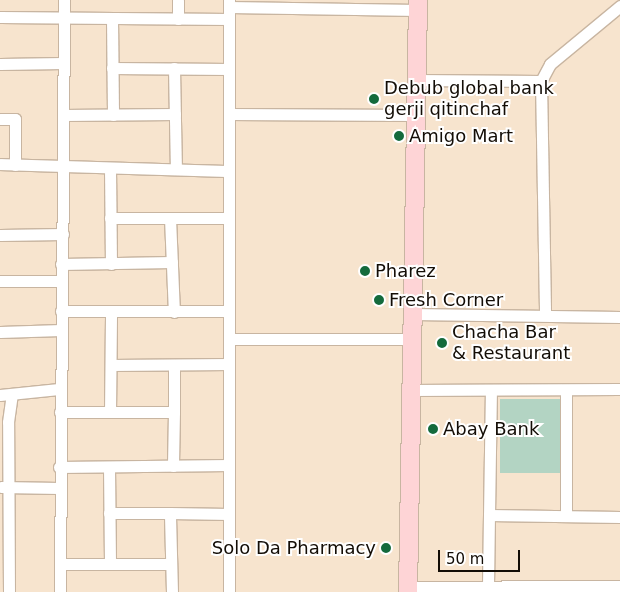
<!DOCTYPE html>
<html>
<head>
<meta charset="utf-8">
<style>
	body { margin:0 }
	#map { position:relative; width:620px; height:592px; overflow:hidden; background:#f7e4ce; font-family:"DejaVu Sans",sans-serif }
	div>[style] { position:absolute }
	.green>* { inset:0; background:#b3d4c3 }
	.roads { filter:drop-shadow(1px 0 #c8b5a1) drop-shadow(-1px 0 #c8b5a1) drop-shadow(0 1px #c8b5a1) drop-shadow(0 -1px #c8b5a1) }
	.street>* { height:11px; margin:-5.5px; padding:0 5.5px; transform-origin:5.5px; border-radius:5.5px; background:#fff }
	.primary>* { height:18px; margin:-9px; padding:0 9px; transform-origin:9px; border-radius:9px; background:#fed4d6 }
	.dots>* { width:14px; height:14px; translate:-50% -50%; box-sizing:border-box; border:2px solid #fff; border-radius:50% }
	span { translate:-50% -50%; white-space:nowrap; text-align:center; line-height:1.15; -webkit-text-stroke:4px #fff; paint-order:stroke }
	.poi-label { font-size:18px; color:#130d06 }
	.left { translate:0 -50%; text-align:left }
	.right { translate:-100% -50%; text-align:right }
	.scale { position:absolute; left:438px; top:550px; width:82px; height:22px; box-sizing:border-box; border:2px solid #130d06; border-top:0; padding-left:6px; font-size:15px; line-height:18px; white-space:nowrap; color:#130d06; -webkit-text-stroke:4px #fff; paint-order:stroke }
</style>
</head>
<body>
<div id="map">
	<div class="green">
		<div style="clip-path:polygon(500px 399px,562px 399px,562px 473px,500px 473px)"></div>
	</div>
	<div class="roads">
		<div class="street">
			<div style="left:178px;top:0;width:19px;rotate:90deg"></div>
			<div style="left:229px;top:7px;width:189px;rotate:0.9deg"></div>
			<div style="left:0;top:17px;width:229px;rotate:0.5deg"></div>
			<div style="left:112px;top:18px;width:97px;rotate:89.4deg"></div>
			<div style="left:0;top:64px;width:63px;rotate:-0.9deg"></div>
			<div style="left:112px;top:68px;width:117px;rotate:0.5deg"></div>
			<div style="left:174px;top:68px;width:101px;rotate:88.9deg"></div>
			<div style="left:416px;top:80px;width:125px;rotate:0.5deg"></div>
			<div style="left:541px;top:81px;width:19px;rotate:-62deg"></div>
			<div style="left:550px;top:64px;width:91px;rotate:-39.6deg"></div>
			<div style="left:541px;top:81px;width:233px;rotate:89deg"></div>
			<div style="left:229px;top:114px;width:188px;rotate:0.3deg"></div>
			<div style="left:63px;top:115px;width:112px;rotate:-0.5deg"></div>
			<div style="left:0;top:119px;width:15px"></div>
			<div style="left:15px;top:119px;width:46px;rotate:90deg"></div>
			<div style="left:0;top:164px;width:229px;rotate:1.8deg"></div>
			<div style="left:110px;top:168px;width:96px;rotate:89.4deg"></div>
			<div style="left:110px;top:218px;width:119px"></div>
			<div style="left:170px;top:218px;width:94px;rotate:87.6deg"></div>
			<div style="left:0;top:235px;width:63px;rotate:-0.9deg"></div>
			<div style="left:61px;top:264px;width:111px;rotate:-1deg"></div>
			<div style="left:0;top:281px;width:60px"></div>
			<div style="left:61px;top:311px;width:168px"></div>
			<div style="left:413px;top:314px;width:207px;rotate:0.8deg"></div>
			<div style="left:0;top:332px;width:61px;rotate:-1.9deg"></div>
			<div style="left:229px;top:339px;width:183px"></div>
			<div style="left:111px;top:365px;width:118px;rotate:-0.5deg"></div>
			<div style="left:411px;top:390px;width:209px;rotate:-0.3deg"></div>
			<div style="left:566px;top:390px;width:126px;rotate:90deg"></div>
			<div style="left:0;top:395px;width:59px;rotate:-5.8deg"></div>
			<div style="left:60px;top:412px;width:114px"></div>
			<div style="left:174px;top:412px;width:54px;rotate:91.1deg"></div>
			<div style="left:110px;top:412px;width:100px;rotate:-89.4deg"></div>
			<div style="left:174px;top:412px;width:46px;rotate:-90deg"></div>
			<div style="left:59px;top:467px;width:170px;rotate:-0.7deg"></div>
			<div style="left:109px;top:467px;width:97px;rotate:89.4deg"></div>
			<div style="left:1px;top:487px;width:58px;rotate:1deg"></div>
			<div style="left:109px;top:513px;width:61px"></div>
			<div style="left:489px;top:515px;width:124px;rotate:-89.1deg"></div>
			<div style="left:60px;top:564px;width:111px"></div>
			<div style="left:488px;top:586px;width:71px;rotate:-89.2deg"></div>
			<div style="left:489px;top:515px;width:131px;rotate:0.9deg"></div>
			<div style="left:408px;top:587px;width:212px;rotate:-0.3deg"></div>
			<div style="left:9px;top:592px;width:170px;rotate:-90.3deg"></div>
			<div style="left:8px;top:422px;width:27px;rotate:-82deg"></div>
			<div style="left:60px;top:592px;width:592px;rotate:-89.61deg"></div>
			<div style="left:172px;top:592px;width:79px;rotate:-91.5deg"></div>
			<div style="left:170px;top:513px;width:59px;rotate:1deg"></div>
			<div style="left:229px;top:592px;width:592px;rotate:-90deg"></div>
		</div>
		<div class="primary">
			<div style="left:408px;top:592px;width:592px;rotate:-89.03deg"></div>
		</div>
	</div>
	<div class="dots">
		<div style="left:374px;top:99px;background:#146a3c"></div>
		<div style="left:399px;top:136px;background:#146a3c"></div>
		<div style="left:365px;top:271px;background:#146a3c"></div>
		<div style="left:379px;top:300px;background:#146a3c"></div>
		<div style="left:442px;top:343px;background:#146a3c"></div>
		<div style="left:433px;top:429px;background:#146a3c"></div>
		<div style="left:386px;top:548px;background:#146a3c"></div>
	</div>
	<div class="poi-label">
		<span class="left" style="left:384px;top:99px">Debub global bank<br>gerji qitinchaf</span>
		<span class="left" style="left:409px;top:136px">Amigo Mart</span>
		<span class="left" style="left:375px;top:271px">Pharez</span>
		<span class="left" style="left:389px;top:300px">Fresh Corner</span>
		<span class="left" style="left:452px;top:343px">Chacha Bar<br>&amp; Restaurant</span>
		<span class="left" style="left:443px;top:429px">Abay Bank</span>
		<span class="right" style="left:376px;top:548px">Solo Da Pharmacy</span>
	</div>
	<div class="scale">50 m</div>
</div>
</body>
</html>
